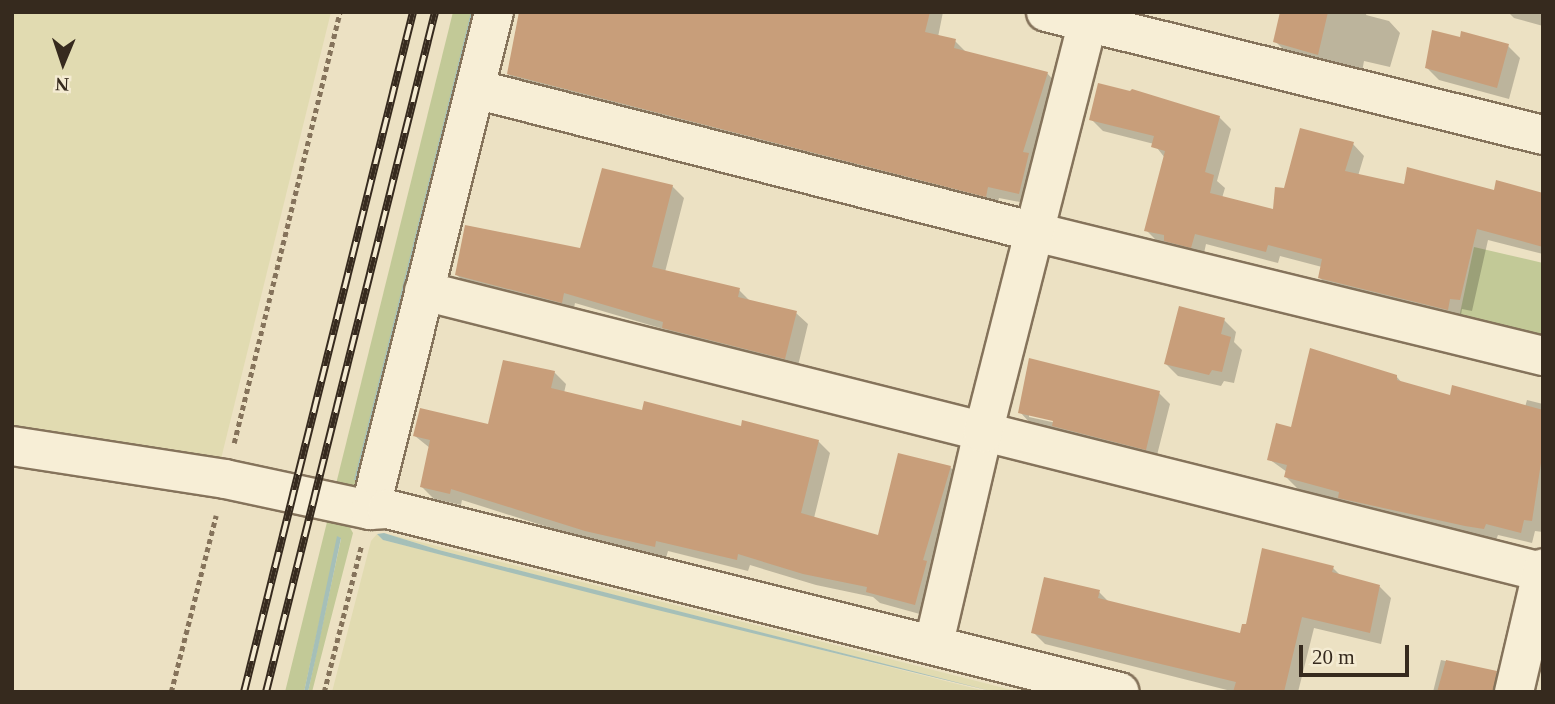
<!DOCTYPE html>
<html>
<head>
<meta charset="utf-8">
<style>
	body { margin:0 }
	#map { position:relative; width:1555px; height:704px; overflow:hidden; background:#ece1c3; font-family:Georgia,serif }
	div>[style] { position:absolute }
	.farmland>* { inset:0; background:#e1dbb1 }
	.green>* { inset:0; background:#c2c997 }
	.water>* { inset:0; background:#a5bfb8 }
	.shadow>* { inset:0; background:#0003 }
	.building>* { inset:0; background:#c89e7a }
	.path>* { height:4.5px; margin-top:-2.25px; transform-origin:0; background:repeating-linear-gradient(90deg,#85735b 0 5px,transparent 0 8.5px) }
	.roads { filter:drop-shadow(2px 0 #85735b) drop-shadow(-2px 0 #85735b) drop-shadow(0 2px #85735b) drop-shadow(0 -2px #85735b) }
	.street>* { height:38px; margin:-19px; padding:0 19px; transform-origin:19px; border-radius:19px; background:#f7eed6 }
	.secondary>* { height:38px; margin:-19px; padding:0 19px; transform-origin:19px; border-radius:19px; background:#f7eed6 }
	.rail>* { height:8px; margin-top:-4px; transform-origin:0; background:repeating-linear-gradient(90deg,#f4ebd2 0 16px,#362a1e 0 32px); box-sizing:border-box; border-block:2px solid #362a1e }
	span { translate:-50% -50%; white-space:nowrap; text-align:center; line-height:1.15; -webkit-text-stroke:5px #f4ebd2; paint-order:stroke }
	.frame { position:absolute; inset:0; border:14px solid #362a1e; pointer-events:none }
	.north { position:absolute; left:28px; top:28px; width:70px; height:70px; -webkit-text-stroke:5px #f4ebd2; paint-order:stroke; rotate:182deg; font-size:19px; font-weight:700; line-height:28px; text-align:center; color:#362a1e }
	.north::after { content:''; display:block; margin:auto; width:24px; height:32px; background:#362a1e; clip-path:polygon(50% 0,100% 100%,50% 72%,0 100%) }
	.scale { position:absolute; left:1299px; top:645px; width:110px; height:32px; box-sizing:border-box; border:4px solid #362a1e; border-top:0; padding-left:9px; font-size:21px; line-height:24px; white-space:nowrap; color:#362a1e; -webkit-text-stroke:5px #f4ebd2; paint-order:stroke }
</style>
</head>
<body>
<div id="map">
	<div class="farmland">
		<div style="clip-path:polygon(12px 12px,331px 12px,221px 459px,12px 428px)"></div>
		<div style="clip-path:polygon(384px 533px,799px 636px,1020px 692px,995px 692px,853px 656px,439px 550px)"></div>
		<div style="clip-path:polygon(377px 534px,383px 540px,989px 692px,332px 692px,371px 541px)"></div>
	</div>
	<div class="green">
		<div style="clip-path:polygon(453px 12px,478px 12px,361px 485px,353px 488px,336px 484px)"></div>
		<div style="clip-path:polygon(1474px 247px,1543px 263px,1543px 340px,1459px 318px)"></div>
		<div style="clip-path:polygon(327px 522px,349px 526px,353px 533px,312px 692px,308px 692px,341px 539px,338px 537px,304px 692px,285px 692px)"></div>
	</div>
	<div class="water">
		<div style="clip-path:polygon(471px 12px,474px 12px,358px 480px,354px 480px)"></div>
		<div style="clip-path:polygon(384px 533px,439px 550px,995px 692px,649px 608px,383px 540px,377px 534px)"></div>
		<div style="clip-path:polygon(337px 536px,341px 538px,318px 648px,308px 692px,304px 692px)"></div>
	</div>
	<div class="shadow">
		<div style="clip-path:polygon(525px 12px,943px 12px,938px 37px,955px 41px,967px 53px,1047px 73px,1058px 85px,1030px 204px,999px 198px,997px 207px,520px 85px,508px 74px)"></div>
		<div style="clip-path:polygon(1283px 12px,1367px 12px,1366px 15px,1389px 21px,1400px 33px,1390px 67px,1364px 61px,1362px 72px,1287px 53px,1275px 41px)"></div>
		<div style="clip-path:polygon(1508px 12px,1543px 12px,1543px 26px,1514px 18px)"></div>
		<div style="clip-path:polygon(1461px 39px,1508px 46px,1520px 58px,1509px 99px,1439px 80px,1427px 68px)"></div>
		<div style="clip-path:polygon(1219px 117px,1231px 129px,1217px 181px,1225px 188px,1222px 198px,1275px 211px,1285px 190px,1353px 144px,1364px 156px,1358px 176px,1405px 186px,1543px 194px,1543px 254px,1488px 240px,1472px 311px,1462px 309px,1460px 321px,1331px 290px,1320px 278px,1322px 267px,1280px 256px,1278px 263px,1206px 244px,1203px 258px,1177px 252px,1169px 244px,1158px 242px,1146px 230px,1165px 158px,1154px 144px,1103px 131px,1091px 119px)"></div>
		<div style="clip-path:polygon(672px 186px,684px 198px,665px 272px,739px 290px,750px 301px,796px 313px,808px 324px,797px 370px,676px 339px,667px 330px,575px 303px,573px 313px,468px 286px,457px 275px,582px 250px)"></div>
		<div style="clip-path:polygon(1224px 320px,1236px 332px,1234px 342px,1242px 350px,1234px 383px,1224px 381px,1221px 386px,1178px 376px,1166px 364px)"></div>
		<div style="clip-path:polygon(554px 372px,566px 384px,564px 393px,643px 412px,818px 441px,830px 453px,814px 518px,880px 537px,950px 467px,962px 479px,927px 616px,880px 603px,873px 597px,816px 585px,750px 565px,748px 571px,668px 551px,666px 558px,598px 543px,462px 500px,461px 505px,434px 499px,422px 487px,430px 448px,415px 436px,489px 427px)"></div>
		<div style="clip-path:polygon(1396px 376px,1403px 384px,1451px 397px,1525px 407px,1527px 400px,1543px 404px,1543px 532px,1535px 531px,1532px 543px,1498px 535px,1496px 540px,1351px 509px,1343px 501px,1298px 489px,1286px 477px,1287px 472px,1269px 459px,1292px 429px)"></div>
		<div style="clip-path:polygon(evenodd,1159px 393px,1170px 404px,1156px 459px,1064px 436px,1057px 429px,1030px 423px,1020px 412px,1159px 393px,1029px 414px,1062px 421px,1061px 424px,1029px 417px,1029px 414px)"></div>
		<div style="clip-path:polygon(1333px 568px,1341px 576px,1380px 587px,1391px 598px,1381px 644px,1314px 628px,1298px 692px,1235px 692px,1045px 644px,1033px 632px,1099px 592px,1110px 603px,1241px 636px)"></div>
		<div style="clip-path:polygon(1441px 660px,1490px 671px,1501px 682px,1500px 692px,1433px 692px)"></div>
	</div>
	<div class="building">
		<div style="clip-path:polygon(519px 12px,930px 12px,925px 32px,956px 39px,954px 48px,1048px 72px,1023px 152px,1029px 153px,1019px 194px,988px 187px,986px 197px,507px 74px)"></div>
		<div style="clip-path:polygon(1280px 12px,1328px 12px,1318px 55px,1273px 42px)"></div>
		<div style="clip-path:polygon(1432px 30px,1460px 37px,1461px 31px,1509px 44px,1497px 88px,1425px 68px)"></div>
		<div style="clip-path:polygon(1098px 83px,1130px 91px,1132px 89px,1220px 116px,1205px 172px,1214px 175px,1210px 193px,1273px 209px,1275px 187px,1284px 188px,1300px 128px,1354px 142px,1345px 171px,1404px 184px,1407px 167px,1494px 190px,1496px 180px,1543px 193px,1543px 247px,1477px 229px,1460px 300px,1450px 299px,1448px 310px,1318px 278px,1322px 259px,1268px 245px,1266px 252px,1195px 234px,1191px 248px,1164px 241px,1164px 235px,1144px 231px,1165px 151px,1151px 147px,1154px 136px,1089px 120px)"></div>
		<div style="clip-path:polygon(602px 168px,673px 185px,652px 267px,740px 288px,738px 297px,797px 311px,785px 359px,662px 328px,663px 322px,564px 293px,562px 303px,455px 275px,465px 225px,580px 248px)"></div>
		<div style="clip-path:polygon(1179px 306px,1225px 318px,1221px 334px,1231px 337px,1222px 372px,1212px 370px,1209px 375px,1164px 364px)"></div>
		<div style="clip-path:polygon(1310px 348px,1397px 375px,1397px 380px,1450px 395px,1452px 385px,1543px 410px,1543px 450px,1532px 521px,1524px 520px,1521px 533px,1486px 524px,1484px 529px,1465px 526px,1338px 498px,1339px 492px,1284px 477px,1287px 465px,1267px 460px,1276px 423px,1291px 427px)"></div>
		<div style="clip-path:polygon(1029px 358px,1160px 391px,1146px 450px,1052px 426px,1053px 421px,1018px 413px)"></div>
		<div style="clip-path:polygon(503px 360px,555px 371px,551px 388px,642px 410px,644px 401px,741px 426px,742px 420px,819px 440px,801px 513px,878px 535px,898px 453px,951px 466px,923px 560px,927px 561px,915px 605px,866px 592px,867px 587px,803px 574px,738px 554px,737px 560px,656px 541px,655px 547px,585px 531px,451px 489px,450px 494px,420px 487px,430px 440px,413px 436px,420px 408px,488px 424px)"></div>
		<div style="clip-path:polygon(1262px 548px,1334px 566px,1332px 572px,1380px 585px,1370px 633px,1302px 617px,1284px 692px,1233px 692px,1236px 682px,1031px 633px,1044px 577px,1100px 590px,1098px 598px,1240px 633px,1242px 624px,1246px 624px)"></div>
		<div style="clip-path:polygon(1446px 660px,1497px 671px,1493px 692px,1437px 692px)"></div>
	</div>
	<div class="path">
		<div style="left:234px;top:443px;width:444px;rotate:-76.2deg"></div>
		<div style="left:171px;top:692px;width:182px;rotate:-75.7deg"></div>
		<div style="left:324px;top:692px;width:150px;rotate:-75.7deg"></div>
	</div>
	<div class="roads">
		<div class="street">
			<div style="left:475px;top:89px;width:578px;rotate:14.32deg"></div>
			<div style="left:1035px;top:232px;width:523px;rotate:13.72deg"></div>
			<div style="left:424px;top:291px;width:1153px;rotate:14.11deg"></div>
			<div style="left:370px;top:510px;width:513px;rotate:-76.02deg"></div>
			<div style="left:934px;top:643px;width:216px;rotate:-76.9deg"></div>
			<div style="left:983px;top:433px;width:434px;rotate:-75.7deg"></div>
			<div style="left:1514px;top:692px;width:127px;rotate:-76.8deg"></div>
		</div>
		<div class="secondary">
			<div style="left:1046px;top:12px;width:512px;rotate:13.9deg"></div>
			<div style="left:12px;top:446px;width:216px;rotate:8.8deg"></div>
			<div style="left:225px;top:479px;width:148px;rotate:12.1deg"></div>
			<div style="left:370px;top:510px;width:17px;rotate:-3deg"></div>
			<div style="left:387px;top:509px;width:755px;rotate:14.02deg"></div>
		</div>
	</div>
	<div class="rail">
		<div style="left:244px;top:692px;width:701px;rotate:-76.04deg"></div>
		<div style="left:266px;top:692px;width:701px;rotate:-76.04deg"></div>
	</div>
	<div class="frame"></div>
	<div class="north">N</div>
	<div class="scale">20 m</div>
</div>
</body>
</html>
